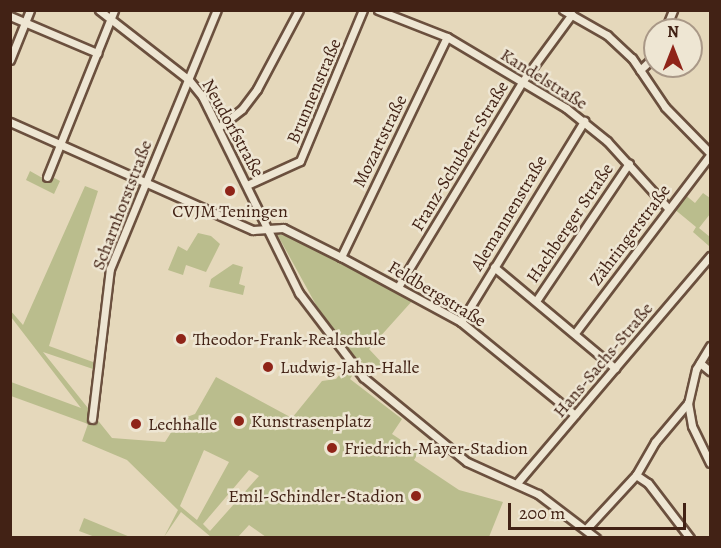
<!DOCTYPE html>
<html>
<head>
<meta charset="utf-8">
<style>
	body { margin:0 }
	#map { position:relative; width:721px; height:548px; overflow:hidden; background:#e5d8bb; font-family:Alegreya,serif }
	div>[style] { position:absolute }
	.green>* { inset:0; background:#babd8d }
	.roads { filter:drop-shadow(2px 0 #6b503e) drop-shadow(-2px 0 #6b503e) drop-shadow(0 2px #6b503e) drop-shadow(0 -2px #6b503e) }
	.street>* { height:7px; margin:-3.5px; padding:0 3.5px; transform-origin:3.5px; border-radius:3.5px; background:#eee6d3 }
	.dots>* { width:16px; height:16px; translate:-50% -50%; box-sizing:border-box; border:3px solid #eee6d3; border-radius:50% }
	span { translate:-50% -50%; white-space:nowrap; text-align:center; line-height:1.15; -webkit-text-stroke:5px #eee6d3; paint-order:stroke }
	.street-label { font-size:18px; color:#422215 }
	.poi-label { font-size:18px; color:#422215 }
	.left { translate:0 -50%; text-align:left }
	.right { translate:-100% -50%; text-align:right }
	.frame { position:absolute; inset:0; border:12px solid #422215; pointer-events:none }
	.north { position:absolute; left:643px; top:18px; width:60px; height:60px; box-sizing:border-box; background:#eee6d3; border:2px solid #a99887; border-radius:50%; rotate:0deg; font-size:16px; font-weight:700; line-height:24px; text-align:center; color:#422215 }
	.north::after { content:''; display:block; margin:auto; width:21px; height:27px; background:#8f2418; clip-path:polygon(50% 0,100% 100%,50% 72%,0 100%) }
	.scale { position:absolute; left:508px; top:503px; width:178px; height:27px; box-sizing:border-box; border:3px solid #422215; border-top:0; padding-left:8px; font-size:18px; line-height:21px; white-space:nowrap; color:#422215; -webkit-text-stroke:4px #eee6d3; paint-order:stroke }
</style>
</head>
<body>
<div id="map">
	<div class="green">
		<div style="clip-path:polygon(30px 171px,46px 180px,49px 175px,60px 181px,54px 194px,26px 180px)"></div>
		<div style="clip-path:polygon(evenodd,85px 186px,98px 191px,49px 346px,93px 362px,93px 369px,43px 352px,112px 438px,165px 442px,179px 420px,195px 414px,216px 377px,292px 418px,322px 381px,336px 379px,344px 369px,352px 376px,350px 379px,402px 419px,392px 434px,419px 452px,414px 460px,459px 490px,503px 502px,489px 537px,266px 537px,249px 525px,238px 537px,211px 537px,181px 512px,164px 537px,178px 510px,127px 460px,82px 441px,88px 424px,11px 396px,11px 382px,81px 408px,11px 317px,10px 310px,23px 325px,85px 186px,204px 450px,229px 462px,197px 520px,180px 506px,204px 450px,85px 186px,249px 470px,259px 476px,210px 531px,203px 524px,249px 470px)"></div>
		<div style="clip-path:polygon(703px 193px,710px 198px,710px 214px,699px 228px,710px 237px,709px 246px,693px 232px,696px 227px,673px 208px,684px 194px,695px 203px)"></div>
		<div style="clip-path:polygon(198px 233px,211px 236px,220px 244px,206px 272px,186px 265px,183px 275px,168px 270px,178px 246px,187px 251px)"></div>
		<div style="clip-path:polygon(277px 234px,301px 239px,413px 300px,369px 349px,383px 364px,371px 376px,350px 356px,320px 312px)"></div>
		<div style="clip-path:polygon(233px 264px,243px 267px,239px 284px,245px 286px,243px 295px,209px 287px,211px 279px)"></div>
		<div style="clip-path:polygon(84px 518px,130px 537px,95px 537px,79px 531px)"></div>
	</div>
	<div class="roads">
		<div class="street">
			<div style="left:99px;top:10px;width:114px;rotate:37.9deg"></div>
			<div style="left:189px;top:80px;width:21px;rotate:51deg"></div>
			<div style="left:202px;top:96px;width:220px;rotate:63.8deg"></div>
			<div style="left:299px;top:293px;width:106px;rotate:52.7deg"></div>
			<div style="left:363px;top:377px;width:134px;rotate:39.3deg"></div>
			<div style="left:467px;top:462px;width:78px;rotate:24.3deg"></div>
			<div style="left:538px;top:494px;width:73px;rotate:37.2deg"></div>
			<div style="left:378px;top:10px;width:74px;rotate:21.4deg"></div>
			<div style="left:447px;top:37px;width:139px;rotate:30.8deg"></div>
			<div style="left:566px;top:108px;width:53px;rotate:38.8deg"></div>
			<div style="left:607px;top:141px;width:91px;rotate:47.7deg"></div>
			<div style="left:563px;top:10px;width:51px;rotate:29.6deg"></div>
			<div style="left:607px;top:35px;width:34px;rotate:43deg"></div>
			<div style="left:632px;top:58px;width:59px;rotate:56deg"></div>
			<div style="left:665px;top:107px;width:64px;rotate:45.6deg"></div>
			<div style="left:10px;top:16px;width:95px;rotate:23deg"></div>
			<div style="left:665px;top:30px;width:22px;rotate:-68deg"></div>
			<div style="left:10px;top:60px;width:54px;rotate:-68.2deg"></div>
			<div style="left:640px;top:70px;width:21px;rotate:-43deg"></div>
			<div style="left:10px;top:122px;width:266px;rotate:24deg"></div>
			<div style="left:253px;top:230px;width:30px;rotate:-4deg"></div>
			<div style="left:283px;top:228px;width:65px;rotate:26.6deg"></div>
			<div style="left:341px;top:257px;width:136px;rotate:28.4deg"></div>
			<div style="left:461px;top:322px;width:147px;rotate:39.2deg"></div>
			<div style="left:219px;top:127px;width:29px;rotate:-38deg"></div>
			<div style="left:242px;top:109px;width:25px;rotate:-53deg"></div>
			<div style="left:257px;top:89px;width:89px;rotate:-62deg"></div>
			<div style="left:47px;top:177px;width:180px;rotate:-68.1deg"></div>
			<div style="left:247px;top:185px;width:58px;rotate:-24.4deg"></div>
			<div style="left:300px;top:161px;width:164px;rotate:-67.4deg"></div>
			<div style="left:341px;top:257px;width:244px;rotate:-64.3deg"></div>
			<div style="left:494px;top:267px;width:158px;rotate:39.9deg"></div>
			<div style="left:398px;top:287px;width:240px;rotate:-58.8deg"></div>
			<div style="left:522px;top:82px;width:84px;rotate:-53.7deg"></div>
			<div style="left:536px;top:301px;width:166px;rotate:-56deg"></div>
			<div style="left:461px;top:322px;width:236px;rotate:-58.5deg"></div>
			<div style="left:575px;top:333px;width:223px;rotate:-52.8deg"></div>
			<div style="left:710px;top:346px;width:27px;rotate:121deg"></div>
			<div style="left:696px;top:369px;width:35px;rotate:103deg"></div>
			<div style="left:688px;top:403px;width:23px;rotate:80deg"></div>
			<div style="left:692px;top:426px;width:41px;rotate:64.1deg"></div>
			<div style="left:700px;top:363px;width:13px;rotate:39deg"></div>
			<div style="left:92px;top:419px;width:151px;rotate:-83.2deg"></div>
			<div style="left:110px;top:269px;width:280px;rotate:-67.6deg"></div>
			<div style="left:636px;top:475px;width:14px;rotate:34deg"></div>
			<div style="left:648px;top:483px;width:69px;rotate:52.6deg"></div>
			<div style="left:517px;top:483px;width:298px;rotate:-49.6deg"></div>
			<div style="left:586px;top:529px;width:74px;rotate:-47.2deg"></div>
			<div style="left:636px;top:475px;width:38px;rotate:-60deg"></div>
			<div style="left:655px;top:442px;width:51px;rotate:-49.8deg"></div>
		</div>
	</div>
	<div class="dots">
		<div style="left:230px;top:191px;background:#8f2418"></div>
		<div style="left:181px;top:339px;background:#8f2418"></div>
		<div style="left:268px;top:367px;background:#8f2418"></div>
		<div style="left:239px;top:421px;background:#8f2418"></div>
		<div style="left:136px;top:424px;background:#8f2418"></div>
		<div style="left:332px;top:448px;background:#8f2418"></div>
		<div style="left:416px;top:496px;background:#8f2418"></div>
	</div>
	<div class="street-label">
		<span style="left:544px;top:79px;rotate:32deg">Kandelstraße</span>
		<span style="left:314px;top:91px;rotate:-67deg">Brunnenstraße</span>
		<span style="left:233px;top:128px;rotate:61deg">Neudorfstraße</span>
		<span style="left:380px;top:141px;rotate:-64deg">Mozartstraße</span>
		<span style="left:460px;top:156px;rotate:-59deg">Franz-Schubert-Straße</span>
		<span style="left:122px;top:205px;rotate:-69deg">Scharnhorststraße</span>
		<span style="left:509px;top:213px;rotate:-59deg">Alemannenstraße</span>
		<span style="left:570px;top:223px;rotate:-56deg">Hachberger Straße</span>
		<span style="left:630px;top:235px;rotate:-53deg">Zähringerstraße</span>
		<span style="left:437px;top:294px;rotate:31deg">Feldbergstraße</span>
		<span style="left:603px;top:360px;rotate:-50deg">Hans-Sachs-Straße</span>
	</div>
	<div class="poi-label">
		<span style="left:230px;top:211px">CVJM Teningen</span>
		<span class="left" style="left:193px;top:339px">Theodor-Frank-Realschule</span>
		<span class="left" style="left:280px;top:367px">Ludwig-Jahn-Halle</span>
		<span class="left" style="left:251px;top:421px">Kunstrasenplatz</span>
		<span class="left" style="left:148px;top:424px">Lechhalle</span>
		<span class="left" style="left:344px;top:448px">Friedrich-Mayer-Stadion</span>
		<span class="right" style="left:404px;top:496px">Emil-Schindler-Stadion</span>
	</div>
	<div class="frame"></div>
	<div class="north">N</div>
	<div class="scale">200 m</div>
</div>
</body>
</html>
